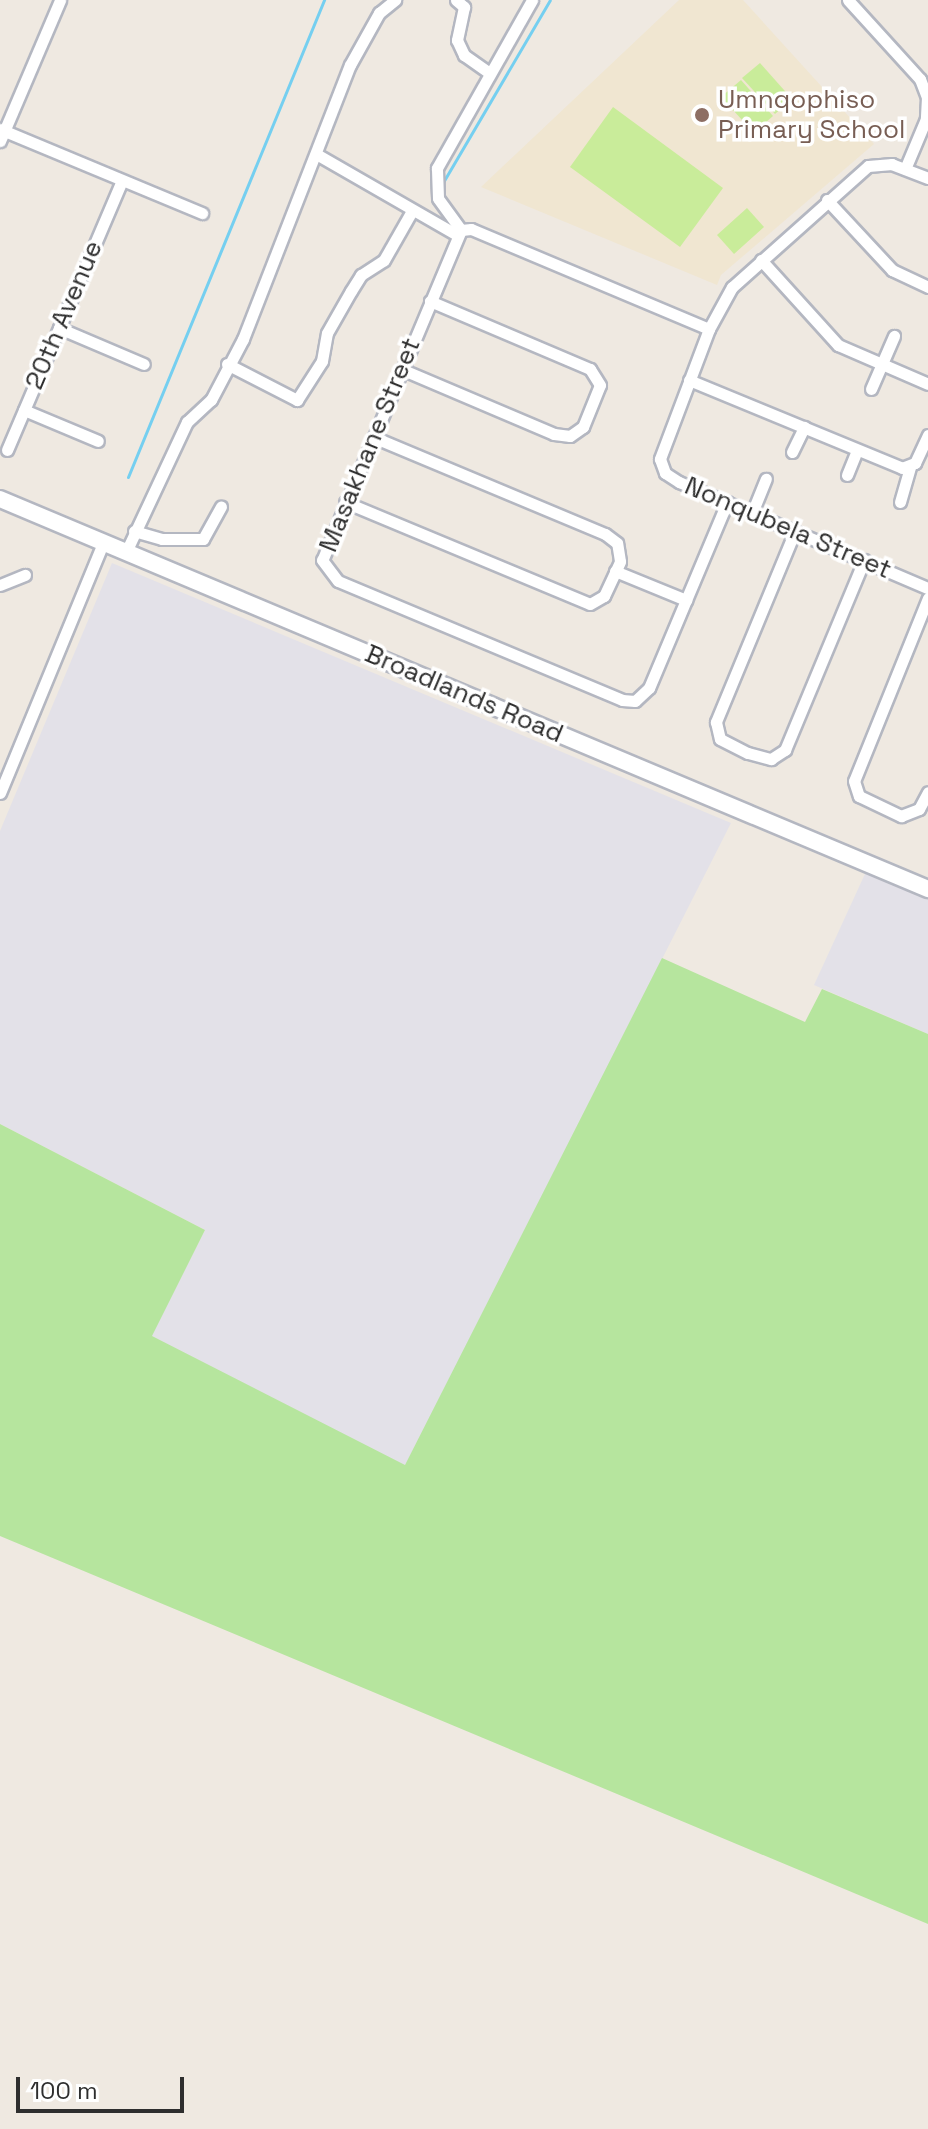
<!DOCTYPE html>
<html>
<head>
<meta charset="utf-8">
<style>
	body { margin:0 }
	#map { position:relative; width:928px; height:2129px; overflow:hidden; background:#efe9e1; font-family:"Space Grotesk",sans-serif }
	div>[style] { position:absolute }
	.industrial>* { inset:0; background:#e3e1e8 }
	.education>* { inset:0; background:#f0e6d1 }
	.green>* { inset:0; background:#b6e59e }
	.pitch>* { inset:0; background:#c9ec9a }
	.stream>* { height:3px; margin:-1.5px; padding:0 1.5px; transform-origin:1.5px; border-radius:1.5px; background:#75cff0 }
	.roads { filter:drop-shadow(2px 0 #b4b7c1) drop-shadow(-2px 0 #b4b7c1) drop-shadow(0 2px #b4b7c1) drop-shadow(0 -2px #b4b7c1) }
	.minor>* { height:11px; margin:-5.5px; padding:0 5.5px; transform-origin:5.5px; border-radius:5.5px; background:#fff }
	.secondary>* { height:16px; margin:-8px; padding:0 8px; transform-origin:8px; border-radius:8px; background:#fff }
	.dots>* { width:22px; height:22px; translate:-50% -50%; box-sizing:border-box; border:4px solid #fff; border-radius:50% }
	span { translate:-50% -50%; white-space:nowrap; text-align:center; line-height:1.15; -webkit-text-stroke:7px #fff; paint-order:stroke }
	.education-label { font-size:26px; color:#785e54 }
	.left { translate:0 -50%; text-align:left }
	.street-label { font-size:26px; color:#2e2e2e }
	.scale { position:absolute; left:16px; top:2077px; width:168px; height:36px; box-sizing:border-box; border:4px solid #2e2e2e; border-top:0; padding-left:10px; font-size:24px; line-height:28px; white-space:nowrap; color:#2e2e2e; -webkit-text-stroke:6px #fff; paint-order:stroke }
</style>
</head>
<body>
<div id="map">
	<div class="industrial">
		<div style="clip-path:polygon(112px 563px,731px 823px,405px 1466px,151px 1336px,205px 1230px,0 1124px,0 831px)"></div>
		<div style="clip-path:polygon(870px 863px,928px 887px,928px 1034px,814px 985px)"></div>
	</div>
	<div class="education">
		<div style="clip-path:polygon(679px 0,743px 0,874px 144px,721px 275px,717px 285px,481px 187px)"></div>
	</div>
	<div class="green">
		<div style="clip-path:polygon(662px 958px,805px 1022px,822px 989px,928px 1034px,928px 1924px,0 1536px,0 1124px,205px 1230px,152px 1336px,405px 1465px)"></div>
	</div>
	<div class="pitch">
		<div style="clip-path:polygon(760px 63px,792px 99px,775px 114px,742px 78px)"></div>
		<div style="clip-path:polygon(741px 80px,773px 116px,754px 133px,721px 97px)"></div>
		<div style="clip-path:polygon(613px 107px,723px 188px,680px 247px,570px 167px)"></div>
		<div style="clip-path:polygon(747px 208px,764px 227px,734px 254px,717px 235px)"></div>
	</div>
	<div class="stream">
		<div style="left:445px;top:201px;width:17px;rotate:-100deg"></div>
		<div style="left:442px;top:184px;width:213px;rotate:-59.6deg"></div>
		<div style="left:128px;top:477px;width:516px;rotate:-67.66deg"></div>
	</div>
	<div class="roads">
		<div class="minor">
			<div style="left:456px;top:0;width:11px;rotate:41deg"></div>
			<div style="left:464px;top:7px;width:34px;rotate:102deg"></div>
			<div style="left:457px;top:40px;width:17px;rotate:65deg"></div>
			<div style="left:464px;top:55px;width:29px;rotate:35deg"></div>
			<div style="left:848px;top:0;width:107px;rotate:47.7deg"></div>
			<div style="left:920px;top:79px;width:19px;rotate:69deg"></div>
			<div style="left:927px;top:97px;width:22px;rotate:93deg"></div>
			<div style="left:926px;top:119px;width:54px;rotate:112.8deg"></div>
			<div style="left:0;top:129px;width:219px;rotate:22.6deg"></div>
			<div style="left:0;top:141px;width:153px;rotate:-66.9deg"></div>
			<div style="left:318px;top:155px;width:160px;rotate:29.9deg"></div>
			<div style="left:928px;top:178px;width:39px;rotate:-159deg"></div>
			<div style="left:892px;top:164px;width:24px;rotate:175deg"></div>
			<div style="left:868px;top:166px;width:182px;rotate:138.3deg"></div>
			<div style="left:732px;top:287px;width:48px;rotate:118.7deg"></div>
			<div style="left:709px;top:329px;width:139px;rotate:110.7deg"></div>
			<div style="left:660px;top:459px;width:15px;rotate:70deg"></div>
			<div style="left:665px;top:473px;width:17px;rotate:33deg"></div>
			<div style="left:679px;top:482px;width:271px;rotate:23.1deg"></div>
			<div style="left:827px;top:200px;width:96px;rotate:47.1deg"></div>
			<div style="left:892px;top:270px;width:40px;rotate:25deg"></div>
			<div style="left:461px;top:230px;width:39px;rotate:-126deg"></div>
			<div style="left:438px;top:198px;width:30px;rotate:-92deg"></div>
			<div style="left:437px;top:168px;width:193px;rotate:-60.5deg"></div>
			<div style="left:761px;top:260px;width:115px;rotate:47.8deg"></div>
			<div style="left:838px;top:345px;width:98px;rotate:23.4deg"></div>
			<div style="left:59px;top:328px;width:92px;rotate:23deg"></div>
			<div style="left:709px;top:329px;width:258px;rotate:-157.2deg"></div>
			<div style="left:471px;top:229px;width:10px;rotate:174deg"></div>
			<div style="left:461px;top:230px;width:358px;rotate:112.8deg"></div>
			<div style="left:322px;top:560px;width:26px;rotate:53deg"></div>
			<div style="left:338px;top:581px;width:308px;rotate:22.7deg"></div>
			<div style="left:622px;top:700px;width:13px;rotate:4deg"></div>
			<div style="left:635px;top:701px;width:19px;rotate:-43deg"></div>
			<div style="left:649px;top:688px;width:202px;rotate:-67.2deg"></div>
			<div style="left:227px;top:364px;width:79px;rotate:27.2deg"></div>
			<div style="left:297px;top:400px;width:46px;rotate:-57.3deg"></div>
			<div style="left:322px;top:361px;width:28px;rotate:-80deg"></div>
			<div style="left:327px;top:333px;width:48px;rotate:-60.3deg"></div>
			<div style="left:351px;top:291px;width:19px;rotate:-58deg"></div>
			<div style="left:361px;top:275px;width:27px;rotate:-33deg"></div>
			<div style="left:384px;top:260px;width:56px;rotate:-60.3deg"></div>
			<div style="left:401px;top:369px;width:166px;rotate:23deg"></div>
			<div style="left:554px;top:434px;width:16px;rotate:7deg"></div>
			<div style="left:570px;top:436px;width:16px;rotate:-35deg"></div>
			<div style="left:583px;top:427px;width:45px;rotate:-68deg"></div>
			<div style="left:600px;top:385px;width:19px;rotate:-122deg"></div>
			<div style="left:590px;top:369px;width:174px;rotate:-157deg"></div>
			<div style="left:689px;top:380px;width:230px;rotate:22.4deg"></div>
			<div style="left:902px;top:468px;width:14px;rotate:-21deg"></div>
			<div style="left:915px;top:463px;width:31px;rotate:-65deg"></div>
			<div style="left:871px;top:389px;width:58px;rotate:-66.5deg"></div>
			<div style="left:24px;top:410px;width:80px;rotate:22.7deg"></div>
			<div style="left:7px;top:450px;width:293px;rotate:-66.9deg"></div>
			<div style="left:792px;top:452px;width:28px;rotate:-64deg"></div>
			<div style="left:847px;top:475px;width:27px;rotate:-68deg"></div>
			<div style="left:345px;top:502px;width:265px;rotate:22.6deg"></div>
			<div style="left:590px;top:604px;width:16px;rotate:-30deg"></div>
			<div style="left:604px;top:596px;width:38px;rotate:-65deg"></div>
			<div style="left:620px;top:561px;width:18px;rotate:-99deg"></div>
			<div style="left:617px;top:543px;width:15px;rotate:-143deg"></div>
			<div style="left:605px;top:534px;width:251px;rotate:-157.3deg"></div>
			<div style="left:900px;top:502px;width:36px;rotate:-74deg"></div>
			<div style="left:752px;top:513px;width:37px;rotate:-68deg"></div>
			<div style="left:134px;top:531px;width:29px;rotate:16deg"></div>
			<div style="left:162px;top:539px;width:41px"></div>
			<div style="left:203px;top:539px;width:37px;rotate:-61deg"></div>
			<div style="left:795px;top:531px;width:207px;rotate:112.5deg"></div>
			<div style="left:716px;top:722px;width:17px;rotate:77deg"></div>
			<div style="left:720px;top:739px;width:31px;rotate:27deg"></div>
			<div style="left:748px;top:753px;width:24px;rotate:15deg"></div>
			<div style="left:771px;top:759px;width:17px;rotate:-33deg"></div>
			<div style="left:785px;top:750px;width:206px;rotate:-67.4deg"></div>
			<div style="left:126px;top:552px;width:144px;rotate:-64.9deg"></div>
			<div style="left:187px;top:422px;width:33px;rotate:-43deg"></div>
			<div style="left:211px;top:400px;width:69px;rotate:-62.3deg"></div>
			<div style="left:243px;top:339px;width:294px;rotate:-68.7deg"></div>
			<div style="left:350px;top:65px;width:60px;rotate:-60.9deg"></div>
			<div style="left:379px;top:13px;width:21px;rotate:-39deg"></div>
			<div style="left:615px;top:571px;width:77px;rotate:22.2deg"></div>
			<div style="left:0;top:585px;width:27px;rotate:-22deg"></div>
			<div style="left:928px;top:598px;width:197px;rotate:112deg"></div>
			<div style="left:854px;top:781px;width:16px;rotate:72deg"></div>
			<div style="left:859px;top:796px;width:47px;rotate:25.5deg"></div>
			<div style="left:901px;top:816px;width:19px;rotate:-21deg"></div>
			<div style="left:919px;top:809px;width:19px;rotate:-62deg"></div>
			<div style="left:0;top:793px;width:270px;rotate:-67.6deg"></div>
		</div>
		<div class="secondary">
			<div style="left:0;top:499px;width:1007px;rotate:22.8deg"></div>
		</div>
	</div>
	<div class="dots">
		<div style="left:702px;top:115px;background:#8d6e63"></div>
	</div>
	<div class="education-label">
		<span class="left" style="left:718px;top:115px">Umnqophiso<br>Primary School</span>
	</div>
	<div class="street-label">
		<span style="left:64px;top:315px;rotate:-67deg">20th Avenue</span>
		<span style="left:370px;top:445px;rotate:-68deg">Masakhane Street</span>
		<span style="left:788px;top:528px;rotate:23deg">Nonqubela Street</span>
		<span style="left:464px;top:694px;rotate:23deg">Broadlands Road</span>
	</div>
	<div class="scale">100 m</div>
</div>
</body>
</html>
